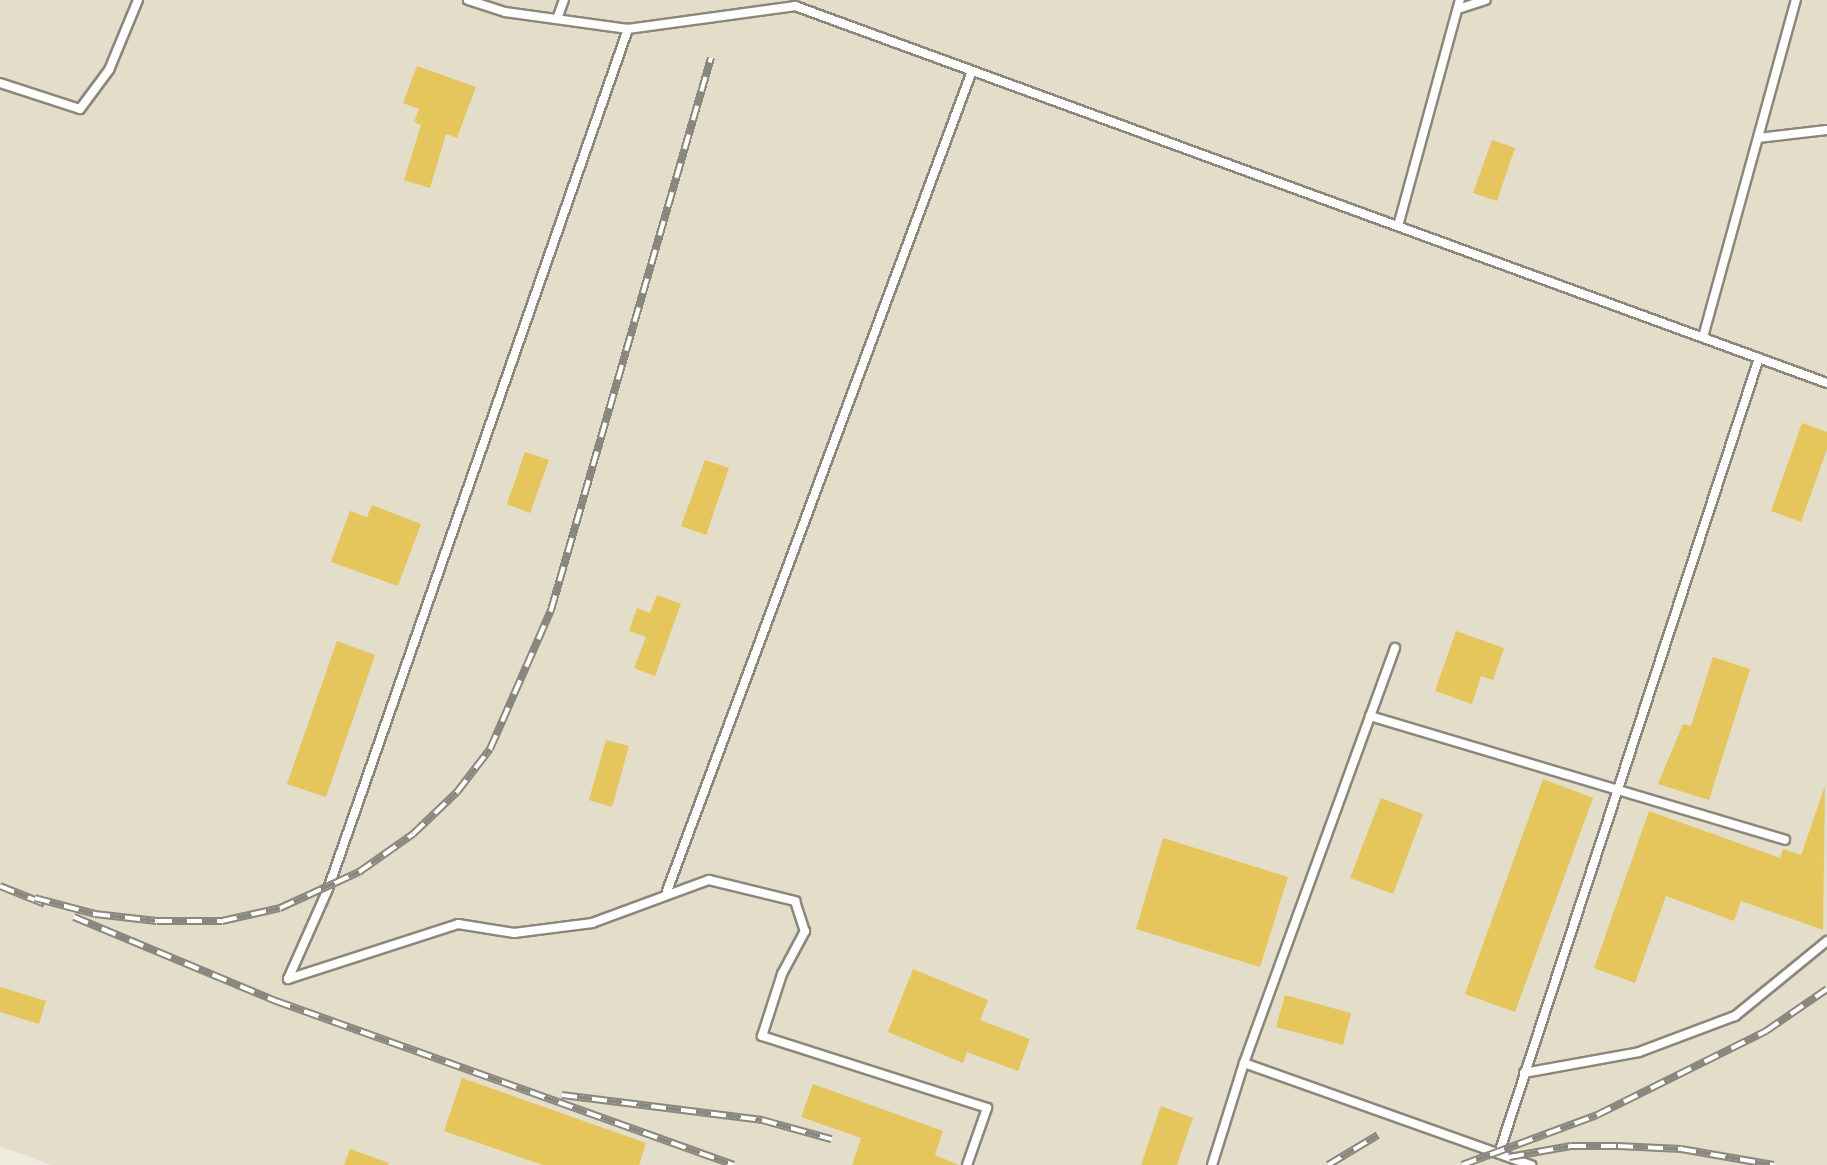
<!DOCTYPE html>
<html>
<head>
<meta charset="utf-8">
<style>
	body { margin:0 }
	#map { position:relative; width:1827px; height:1165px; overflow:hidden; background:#eeeadd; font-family:"Noto Serif",serif }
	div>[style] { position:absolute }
	.built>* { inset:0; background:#e3ddc9 }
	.building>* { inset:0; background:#e5c65c }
	.roads { filter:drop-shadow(2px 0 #8b877c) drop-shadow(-2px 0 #8b877c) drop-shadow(0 2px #8b877c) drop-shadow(0 -2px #8b877c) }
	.lane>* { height:8px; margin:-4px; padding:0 4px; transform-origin:4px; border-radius:4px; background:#fff }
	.rail>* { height:8px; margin-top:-4px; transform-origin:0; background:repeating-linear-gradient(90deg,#fff 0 15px,#8a877e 0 30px); box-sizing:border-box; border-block:2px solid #8a877e }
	span { translate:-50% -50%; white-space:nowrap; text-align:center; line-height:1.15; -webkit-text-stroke:6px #fff; paint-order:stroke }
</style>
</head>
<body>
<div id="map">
	<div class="built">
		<div style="clip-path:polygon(0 0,1827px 0,1827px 1165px,51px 1165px,0 1146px)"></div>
	</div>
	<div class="building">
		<div style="clip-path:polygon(417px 66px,476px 87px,457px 138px,446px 134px,430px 188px,404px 180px,421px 125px,414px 122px,419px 109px,403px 103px)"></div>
		<div style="clip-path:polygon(1492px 140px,1515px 148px,1497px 201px,1473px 193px)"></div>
		<div style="clip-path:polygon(1802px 423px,1827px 432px,1827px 449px,1801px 522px,1771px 511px)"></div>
		<div style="clip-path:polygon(525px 452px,549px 460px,530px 513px,507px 504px)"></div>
		<div style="clip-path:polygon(705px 460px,729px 468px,706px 535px,681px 526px)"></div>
		<div style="clip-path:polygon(372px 505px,421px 524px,398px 586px,331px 562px,350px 511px,367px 517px)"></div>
		<div style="clip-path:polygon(657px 595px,681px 604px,655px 676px,634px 668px,646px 637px,629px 631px,637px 608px,650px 613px)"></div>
		<div style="clip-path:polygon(1456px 631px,1504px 648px,1493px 680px,1481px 676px,1472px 704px,1435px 691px)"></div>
		<div style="clip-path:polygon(337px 641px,375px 655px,326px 797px,287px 784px)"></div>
		<div style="clip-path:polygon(1713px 657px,1750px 669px,1709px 800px,1658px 784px,1683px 724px,1691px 726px)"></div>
		<div style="clip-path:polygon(606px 740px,629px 746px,612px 807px,589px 800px)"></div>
		<div style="clip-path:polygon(1543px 779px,1593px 798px,1515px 1012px,1465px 994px)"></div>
		<div style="clip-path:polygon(1825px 786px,1823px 930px,1741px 901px,1734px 921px,1666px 896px,1635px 983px,1594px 968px,1649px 811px,1780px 858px,1783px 849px,1801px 855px)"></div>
		<div style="clip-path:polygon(1381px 798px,1423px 814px,1393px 894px,1350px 878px)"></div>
		<div style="clip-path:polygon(1163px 838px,1288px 877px,1260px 967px,1136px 929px)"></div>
		<div style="clip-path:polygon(913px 969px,988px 1000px,980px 1020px,1030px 1039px,1018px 1071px,967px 1052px,963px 1063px,888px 1032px)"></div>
		<div style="clip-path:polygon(0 987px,46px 1001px,39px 1024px,0 1012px)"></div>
		<div style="clip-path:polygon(1285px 995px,1351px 1013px,1343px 1045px,1276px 1027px)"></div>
		<div style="clip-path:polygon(462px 1078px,646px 1143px,639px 1165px,543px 1165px,444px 1131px)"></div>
		<div style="clip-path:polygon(813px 1084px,943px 1131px,935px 1155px,959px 1165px,852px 1165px,861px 1138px,801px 1117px)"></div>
		<div style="clip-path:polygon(1161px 1106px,1193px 1118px,1177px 1165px,1141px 1165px)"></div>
		<div style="clip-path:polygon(350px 1149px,389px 1163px,388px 1165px,344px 1165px)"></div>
	</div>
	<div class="roads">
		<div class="lane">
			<div style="left:468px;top:0;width:39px;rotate:18deg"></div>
			<div style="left:505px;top:12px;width:124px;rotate:7.9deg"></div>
			<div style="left:1458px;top:9px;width:29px;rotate:-18deg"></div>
			<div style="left:557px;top:19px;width:20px;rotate:-70deg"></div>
			<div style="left:0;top:83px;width:84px;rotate:18deg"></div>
			<div style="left:80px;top:109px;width:49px;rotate:-53.4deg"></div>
			<div style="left:109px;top:70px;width:76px;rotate:-67.5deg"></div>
			<div style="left:1758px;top:138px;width:69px;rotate:-6.6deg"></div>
			<div style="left:1398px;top:226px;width:234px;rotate:-74.7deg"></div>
			<div style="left:1703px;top:337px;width:350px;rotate:-74.6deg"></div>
			<div style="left:1395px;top:648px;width:442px;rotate:110deg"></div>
			<div style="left:1244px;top:1063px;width:305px;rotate:19.6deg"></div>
			<div style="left:1370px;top:716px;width:433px;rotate:16.6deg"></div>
			<div style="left:667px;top:891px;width:875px;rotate:-69.6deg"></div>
			<div style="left:288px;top:979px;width:98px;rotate:-66deg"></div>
			<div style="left:328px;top:889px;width:911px;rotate:-70.77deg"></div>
			<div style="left:628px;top:29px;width:169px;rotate:-7.8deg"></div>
			<div style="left:795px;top:6px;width:1099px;rotate:20.07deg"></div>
			<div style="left:288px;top:979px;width:179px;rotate:-17.9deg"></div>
			<div style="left:458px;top:924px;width:57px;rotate:9.1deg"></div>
			<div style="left:514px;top:933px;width:79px;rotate:-7.3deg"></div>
			<div style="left:592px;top:923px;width:125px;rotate:-20.2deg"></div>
			<div style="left:709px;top:880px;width:89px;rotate:13.7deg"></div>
			<div style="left:795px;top:901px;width:32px;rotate:72deg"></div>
			<div style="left:805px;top:931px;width:49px;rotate:118.1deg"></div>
			<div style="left:782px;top:974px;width:65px;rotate:107.9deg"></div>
			<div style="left:762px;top:1036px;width:236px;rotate:17.7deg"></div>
			<div style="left:987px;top:1108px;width:60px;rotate:109.3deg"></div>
			<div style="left:1524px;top:1073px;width:117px;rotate:-10.3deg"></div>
			<div style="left:1639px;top:1052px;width:103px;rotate:-20.6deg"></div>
			<div style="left:1735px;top:1016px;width:119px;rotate:-39.2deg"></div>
			<div style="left:1499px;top:1153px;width:836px;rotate:-71.89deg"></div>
			<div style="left:1212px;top:1165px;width:107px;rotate:-72.6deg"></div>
		</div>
	</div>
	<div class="rail">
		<div style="left:0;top:886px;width:48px;rotate:21.8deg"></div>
		<div style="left:35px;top:898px;width:62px;rotate:14.9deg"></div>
		<div style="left:95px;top:914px;width:62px;rotate:6.4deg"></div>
		<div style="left:157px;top:921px;width:65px"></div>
		<div style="left:222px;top:921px;width:59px;rotate:-12.6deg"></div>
		<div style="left:280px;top:908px;width:87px;rotate:-24.5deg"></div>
		<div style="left:359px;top:872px;width:66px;rotate:-35.1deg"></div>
		<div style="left:413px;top:834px;width:61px;rotate:-43.7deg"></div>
		<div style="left:457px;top:792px;width:54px;rotate:-52.5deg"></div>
		<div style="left:490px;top:749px;width:152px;rotate:-66.3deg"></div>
		<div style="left:551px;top:610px;width:575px;rotate:-73.84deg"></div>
		<div style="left:74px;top:917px;width:219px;rotate:22.6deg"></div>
		<div style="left:276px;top:1001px;width:486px;rotate:19.7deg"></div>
		<div style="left:562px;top:1095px;width:202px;rotate:7.1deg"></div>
		<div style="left:762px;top:1120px;width:72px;rotate:15.4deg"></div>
		<div style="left:1509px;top:1157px;width:63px;rotate:-10.1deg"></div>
		<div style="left:1571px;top:1146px;width:47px"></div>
		<div style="left:1618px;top:1146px;width:63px;rotate:2.7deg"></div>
		<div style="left:1681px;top:1149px;width:94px;rotate:9.8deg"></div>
		<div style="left:1328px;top:1165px;width:58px;rotate:-31deg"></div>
		<div style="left:1462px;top:1165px;width:144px;rotate:-20.3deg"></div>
		<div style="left:1597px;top:1115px;width:189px;rotate:-26.4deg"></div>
		<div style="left:1766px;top:1031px;width:74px;rotate:-34.5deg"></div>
	</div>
</div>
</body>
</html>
